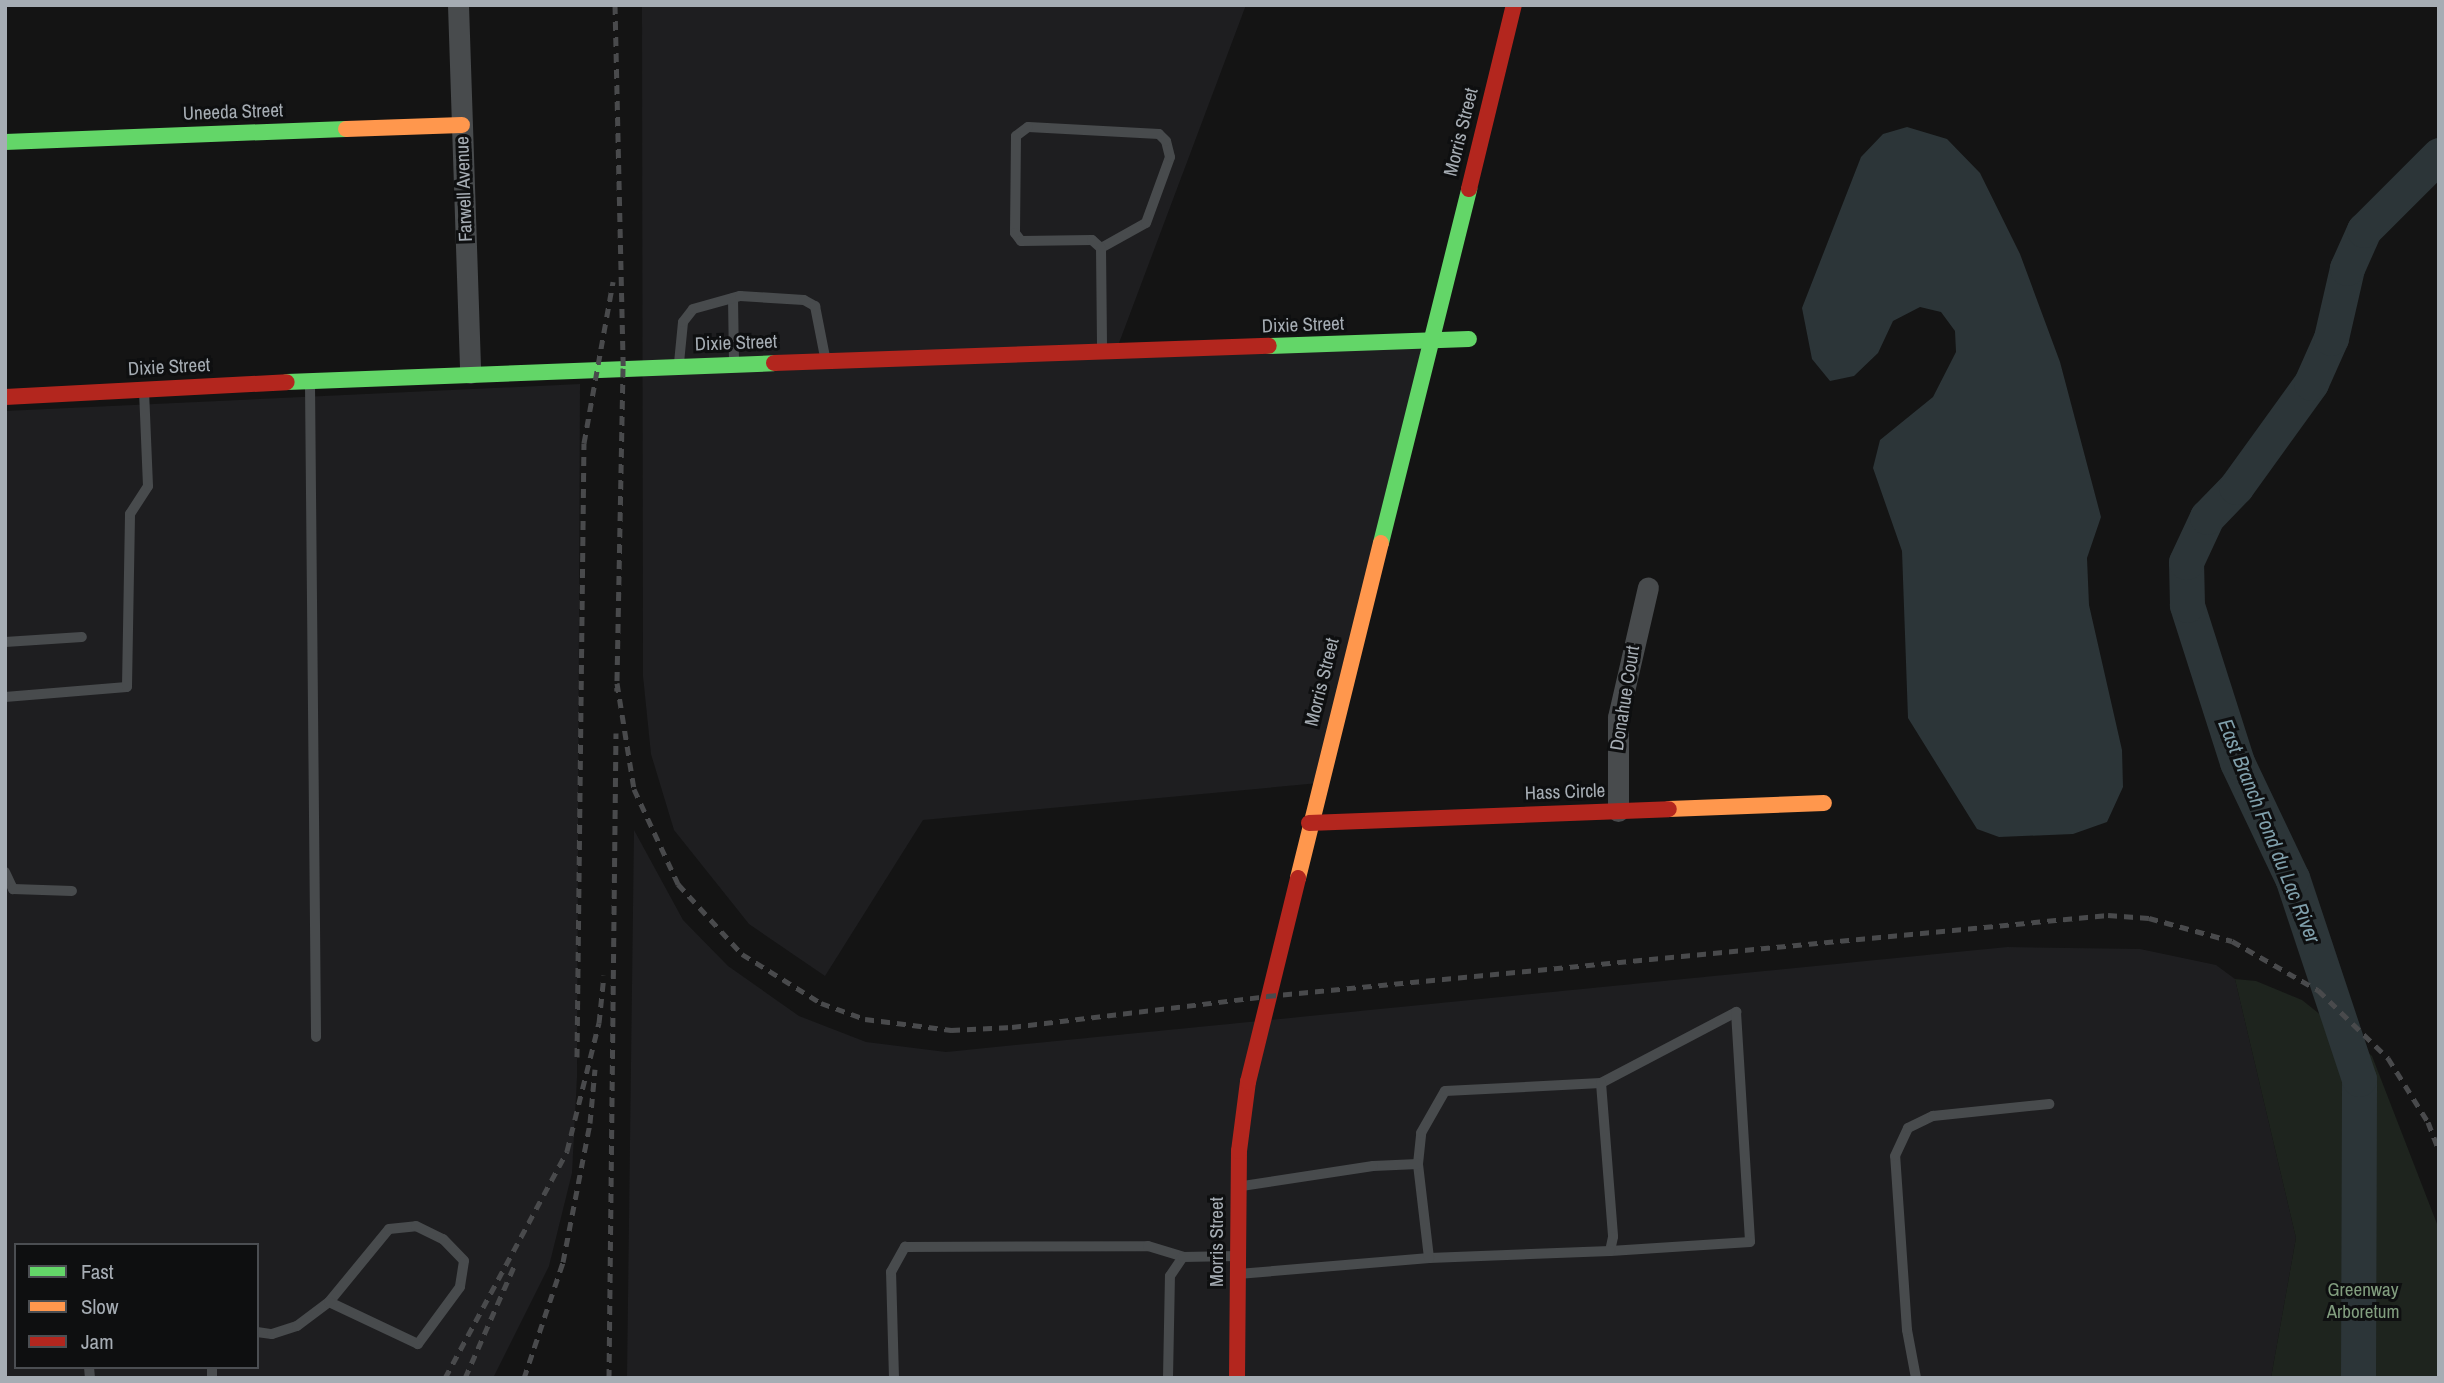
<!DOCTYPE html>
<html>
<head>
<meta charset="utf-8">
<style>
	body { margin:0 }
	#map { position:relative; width:2444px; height:1383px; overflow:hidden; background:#141414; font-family:"Archivo Narrow",sans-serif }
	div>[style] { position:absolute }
	.built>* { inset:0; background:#1e1e20 }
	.green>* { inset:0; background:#1e241e }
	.water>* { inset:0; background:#2c3538 }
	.river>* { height:35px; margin:-17.5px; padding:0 17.5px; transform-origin:17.5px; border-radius:17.5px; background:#2c3538 }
	.lane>* { height:10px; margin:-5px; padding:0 5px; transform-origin:5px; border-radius:5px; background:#484b4d }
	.street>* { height:21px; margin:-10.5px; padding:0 10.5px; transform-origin:10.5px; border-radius:10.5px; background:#484b4d }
	.fast>* { height:16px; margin:-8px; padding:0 8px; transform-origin:8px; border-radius:8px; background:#63d668 }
	.slow>* { height:16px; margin:-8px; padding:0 8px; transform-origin:8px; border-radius:8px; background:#ff974d }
	.jam>* { height:16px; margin:-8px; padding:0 8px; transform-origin:8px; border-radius:8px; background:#b3261e }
	.rail>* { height:5px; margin-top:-2.5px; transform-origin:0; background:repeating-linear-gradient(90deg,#494a4c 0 9px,transparent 0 16px) }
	span { translate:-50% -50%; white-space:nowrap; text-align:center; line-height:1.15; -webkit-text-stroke:6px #0e0f10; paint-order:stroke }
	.street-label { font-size:19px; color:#a6adb4 }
	.park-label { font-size:19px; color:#829e7f }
	.water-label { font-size:21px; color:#80a0ac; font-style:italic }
	.frame { position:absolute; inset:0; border:7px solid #a6adb4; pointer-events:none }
	.legend { position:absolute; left:14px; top:1243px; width:245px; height:126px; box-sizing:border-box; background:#0e0f10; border:2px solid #4b4e52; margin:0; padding:9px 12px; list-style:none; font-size:21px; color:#a6adb4 }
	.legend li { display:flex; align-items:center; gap:14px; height:35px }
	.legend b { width:35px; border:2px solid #4b4e52 }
</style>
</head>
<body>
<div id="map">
	<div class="built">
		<div style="clip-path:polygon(642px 5px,1246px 5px,1116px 351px,1430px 342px,1319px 783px,923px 820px,825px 976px,749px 924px,674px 830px,651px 754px,643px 676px)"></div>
		<div style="clip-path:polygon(evenodd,580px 384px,577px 1077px,572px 1173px,549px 1266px,493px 1378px,5px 1378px,5px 411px,580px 384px,16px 1245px,257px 1245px,257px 1367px,16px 1367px,16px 1245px)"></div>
		<div style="clip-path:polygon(634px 830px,683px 920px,728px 966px,799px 1016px,866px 1042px,946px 1052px,2007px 947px,2140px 949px,2216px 965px,2235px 979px,2296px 1238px,2271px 1378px,627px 1378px)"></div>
	</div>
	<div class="green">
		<div style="clip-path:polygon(2235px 979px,2256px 981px,2302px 1000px,2372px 1056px,2439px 1229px,2439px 1378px,2271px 1378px,2296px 1238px)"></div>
	</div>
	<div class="water">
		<div style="clip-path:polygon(1907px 127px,1947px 139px,1980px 173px,2020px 254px,2060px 362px,2101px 517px,2087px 558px,2089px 605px,2122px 750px,2123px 787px,2107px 822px,2073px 834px,1999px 837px,1977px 829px,1908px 718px,1902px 551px,1873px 468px,1880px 440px,1933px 397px,1956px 352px,1955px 331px,1941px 312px,1920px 307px,1893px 321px,1878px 353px,1854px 376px,1830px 381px,1812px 359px,1802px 308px,1861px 157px,1883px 134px)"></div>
	</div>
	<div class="river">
		<div style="left:2358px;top:1378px;width:299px;rotate:-89.8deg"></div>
		<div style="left:2359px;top:1079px;width:212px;rotate:-108.4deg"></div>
		<div style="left:2292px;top:878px;width:128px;rotate:-115.4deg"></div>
		<div style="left:2237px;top:762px;width:165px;rotate:-107.7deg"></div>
		<div style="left:2187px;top:605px;width:43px;rotate:-91.3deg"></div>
		<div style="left:2186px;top:562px;width:50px;rotate:-65deg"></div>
		<div style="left:2207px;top:517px;width:42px;rotate:-46deg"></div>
		<div style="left:2236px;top:487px;width:128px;rotate:-54.2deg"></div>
		<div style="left:2311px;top:383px;width:49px;rotate:-66deg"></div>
		<div style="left:2331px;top:338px;width:72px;rotate:-77.1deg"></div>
		<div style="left:2347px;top:268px;width:42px;rotate:-65.9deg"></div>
		<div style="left:2364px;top:230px;width:106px;rotate:-45deg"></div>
	</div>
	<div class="lane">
		<div style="left:1101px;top:248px;width:51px;rotate:-29.1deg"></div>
		<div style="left:1146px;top:223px;width:70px;rotate:-70deg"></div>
		<div style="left:1170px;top:157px;width:16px;rotate:-104deg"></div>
		<div style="left:1166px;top:141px;width:10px;rotate:-135deg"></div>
		<div style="left:1159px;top:134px;width:131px;rotate:-176.9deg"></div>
		<div style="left:1028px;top:127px;width:15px;rotate:143deg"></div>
		<div style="left:1016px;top:136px;width:97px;rotate:90.6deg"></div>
		<div style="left:1015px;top:233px;width:10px;rotate:53deg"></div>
		<div style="left:1021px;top:241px;width:71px;rotate:-0.8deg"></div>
		<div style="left:1092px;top:240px;width:12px;rotate:42deg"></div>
		<div style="left:1101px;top:248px;width:101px;rotate:89.4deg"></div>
		<div style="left:733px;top:298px;width:63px;rotate:89.1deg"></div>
		<div style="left:679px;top:363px;width:41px;rotate:-84.4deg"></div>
		<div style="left:683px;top:322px;width:16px;rotate:-52deg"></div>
		<div style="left:693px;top:309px;width:49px;rotate:-15.5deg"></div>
		<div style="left:740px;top:296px;width:64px;rotate:3.6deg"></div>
		<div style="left:804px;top:300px;width:13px;rotate:29deg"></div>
		<div style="left:815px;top:306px;width:52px;rotate:78.9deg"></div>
		<div style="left:310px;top:384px;width:653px;rotate:89.47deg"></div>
		<div style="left:5px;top:642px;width:77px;rotate:-3.7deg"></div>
		<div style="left:5px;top:697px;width:122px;rotate:-4.7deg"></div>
		<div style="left:127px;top:687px;width:173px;rotate:-89deg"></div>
		<div style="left:130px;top:514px;width:33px;rotate:-57deg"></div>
		<div style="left:148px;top:486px;width:96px;rotate:-92.4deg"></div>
		<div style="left:5px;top:872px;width:19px;rotate:65deg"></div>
		<div style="left:13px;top:889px;width:59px;rotate:1.9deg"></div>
		<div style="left:1601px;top:1083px;width:153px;rotate:-27.7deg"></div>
		<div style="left:1736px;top:1012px;width:230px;rotate:86.5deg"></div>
		<div style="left:1750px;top:1242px;width:140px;rotate:176.3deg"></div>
		<div style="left:1418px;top:1164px;width:31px;rotate:-84deg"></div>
		<div style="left:1421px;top:1133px;width:48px;rotate:-60.3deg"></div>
		<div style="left:1445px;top:1091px;width:156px;rotate:-2.9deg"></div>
		<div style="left:1601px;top:1083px;width:154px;rotate:85.5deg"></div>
		<div style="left:1613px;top:1237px;width:14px;rotate:102deg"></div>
		<div style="left:1610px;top:1251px;width:181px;rotate:177.8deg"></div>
		<div style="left:1238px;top:1274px;width:192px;rotate:-4.8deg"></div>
		<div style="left:1429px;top:1258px;width:95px;rotate:-96.7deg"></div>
		<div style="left:1418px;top:1164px;width:45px;rotate:177.5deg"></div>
		<div style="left:1373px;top:1166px;width:133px;rotate:171.3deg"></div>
		<div style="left:257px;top:1332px;width:15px;rotate:8deg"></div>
		<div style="left:272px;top:1334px;width:26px;rotate:-18deg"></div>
		<div style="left:297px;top:1326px;width:40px;rotate:-37deg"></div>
		<div style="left:329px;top:1302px;width:94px;rotate:-50.6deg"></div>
		<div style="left:389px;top:1229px;width:27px;rotate:-6deg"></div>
		<div style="left:416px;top:1226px;width:30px;rotate:26deg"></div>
		<div style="left:443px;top:1239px;width:30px;rotate:46deg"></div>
		<div style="left:464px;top:1261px;width:26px;rotate:99deg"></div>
		<div style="left:460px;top:1287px;width:71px;rotate:126.4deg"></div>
		<div style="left:418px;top:1344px;width:98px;rotate:-154.7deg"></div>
		<div style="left:89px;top:1367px;width:11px;rotate:85deg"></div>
		<div style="left:212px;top:1378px;width:11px;rotate:-90deg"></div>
		<div style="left:894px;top:1378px;width:106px;rotate:-91.6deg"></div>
		<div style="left:891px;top:1272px;width:29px;rotate:-61deg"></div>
		<div style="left:905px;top:1247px;width:243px;rotate:-0.2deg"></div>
		<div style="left:1148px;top:1246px;width:37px;rotate:17deg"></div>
		<div style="left:1168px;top:1378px;width:102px;rotate:-88.9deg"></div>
		<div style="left:1170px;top:1276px;width:23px;rotate:-56deg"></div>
		<div style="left:1183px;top:1257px;width:53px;rotate:-1.1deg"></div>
		<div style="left:1916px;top:1378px;width:49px;rotate:-100.6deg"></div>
		<div style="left:1907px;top:1330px;width:174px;rotate:-93.9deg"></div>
		<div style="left:1895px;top:1156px;width:31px;rotate:-65deg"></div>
		<div style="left:1908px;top:1128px;width:28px;rotate:-26deg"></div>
		<div style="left:1933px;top:1116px;width:117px;rotate:-5.9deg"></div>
	</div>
	<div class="street">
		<div style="left:458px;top:5px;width:368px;rotate:88.1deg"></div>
		<div style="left:1618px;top:811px;width:94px;rotate:-90deg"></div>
		<div style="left:1618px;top:717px;width:133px;rotate:-77deg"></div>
	</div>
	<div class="fast">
		<div style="left:5px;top:142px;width:341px;rotate:-2.2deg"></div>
		<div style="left:1269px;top:346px;width:200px;rotate:-2deg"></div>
		<div style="left:287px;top:382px;width:487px;rotate:-2.2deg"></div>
		<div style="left:1381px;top:543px;width:365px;rotate:-76deg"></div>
	</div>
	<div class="slow">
		<div style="left:346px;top:129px;width:116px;rotate:-2deg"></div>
		<div style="left:1669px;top:809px;width:155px;rotate:-2.2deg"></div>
		<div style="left:1298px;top:878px;width:345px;rotate:-76.1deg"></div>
	</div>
	<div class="jam">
		<div style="left:1469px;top:189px;width:189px;rotate:-76.3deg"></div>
		<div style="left:774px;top:363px;width:495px;rotate:-2deg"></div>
		<div style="left:5px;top:397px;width:282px;rotate:-3deg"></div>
		<div style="left:1309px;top:823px;width:360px;rotate:-2.2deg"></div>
		<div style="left:1237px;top:1378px;width:227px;rotate:-89.5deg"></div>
		<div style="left:1239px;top:1151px;width:70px;rotate:-82.6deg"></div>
		<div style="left:1248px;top:1082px;width:210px;rotate:-76.2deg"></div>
	</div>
	<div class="rail">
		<div style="left:615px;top:5px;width:363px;rotate:88.7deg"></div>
		<div style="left:623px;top:368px;width:323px;rotate:91.1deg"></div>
		<div style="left:617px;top:683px;width:107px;rotate:80.9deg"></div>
		<div style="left:634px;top:789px;width:105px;rotate:65.1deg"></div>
		<div style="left:678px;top:884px;width:95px;rotate:47.6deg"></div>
		<div style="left:742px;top:954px;width:93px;rotate:31.8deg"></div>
		<div style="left:821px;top:1003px;width:47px;rotate:20deg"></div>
		<div style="left:865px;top:1019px;width:87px;rotate:7.3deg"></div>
		<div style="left:951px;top:1030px;width:61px;rotate:-2.8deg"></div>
		<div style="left:1012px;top:1027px;width:257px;rotate:-6.9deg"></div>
		<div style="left:1267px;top:996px;width:845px;rotate:-5.5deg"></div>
		<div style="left:2108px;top:915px;width:41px;rotate:4.2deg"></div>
		<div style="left:2149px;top:918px;width:86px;rotate:15.5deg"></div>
		<div style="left:2232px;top:941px;width:99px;rotate:29.7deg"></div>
		<div style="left:2318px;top:990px;width:98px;rotate:44.2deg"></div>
		<div style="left:2388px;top:1058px;width:75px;rotate:58deg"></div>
		<div style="left:2428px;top:1122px;width:31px;rotate:69deg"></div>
		<div style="left:577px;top:1057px;width:614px;rotate:-89.35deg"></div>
		<div style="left:584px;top:443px;width:164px;rotate:-79.8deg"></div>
		<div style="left:445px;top:1378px;width:258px;rotate:-61.7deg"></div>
		<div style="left:567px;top:1151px;width:132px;rotate:-76deg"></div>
		<div style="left:599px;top:1023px;width:48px;rotate:-84.1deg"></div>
		<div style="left:465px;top:1378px;width:127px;rotate:-66.3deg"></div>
		<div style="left:524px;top:1378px;width:122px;rotate:-71.4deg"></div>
		<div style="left:563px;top:1262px;width:142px;rotate:-79deg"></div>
		<div style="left:590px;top:1123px;width:54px;rotate:-84.7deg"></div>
		<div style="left:609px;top:1378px;width:645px;rotate:-89.38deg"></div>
	</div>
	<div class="street-label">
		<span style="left:233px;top:112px;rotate:-2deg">Uneeda Street</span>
		<span style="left:1461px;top:132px;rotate:-76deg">Morris Street</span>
		<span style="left:464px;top:189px;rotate:-92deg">Farwell Avenue</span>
		<span style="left:1303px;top:325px;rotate:-2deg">Dixie Street</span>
		<span style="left:736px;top:343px;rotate:-2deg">Dixie Street</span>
		<span style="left:169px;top:367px;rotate:-3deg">Dixie Street</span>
		<span style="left:1322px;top:682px;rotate:-76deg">Morris Street</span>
		<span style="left:1625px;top:698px;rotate:-81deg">Donahue Court</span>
		<span style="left:1565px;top:792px;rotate:-2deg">Hass Circle</span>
		<span style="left:1217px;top:1242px;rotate:-90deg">Morris Street</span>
	</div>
	<div class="park-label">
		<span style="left:2363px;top:1301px">Greenway<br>Arboretum</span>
	</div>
	<div class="water-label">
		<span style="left:2269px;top:831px;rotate:68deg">East Branch Fond du Lac River</span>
	</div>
	<div class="frame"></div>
	<ul class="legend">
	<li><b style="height:9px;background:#63d668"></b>Fast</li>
	<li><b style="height:9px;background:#ff974d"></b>Slow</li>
	<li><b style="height:9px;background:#b3261e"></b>Jam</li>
	</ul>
</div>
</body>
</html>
